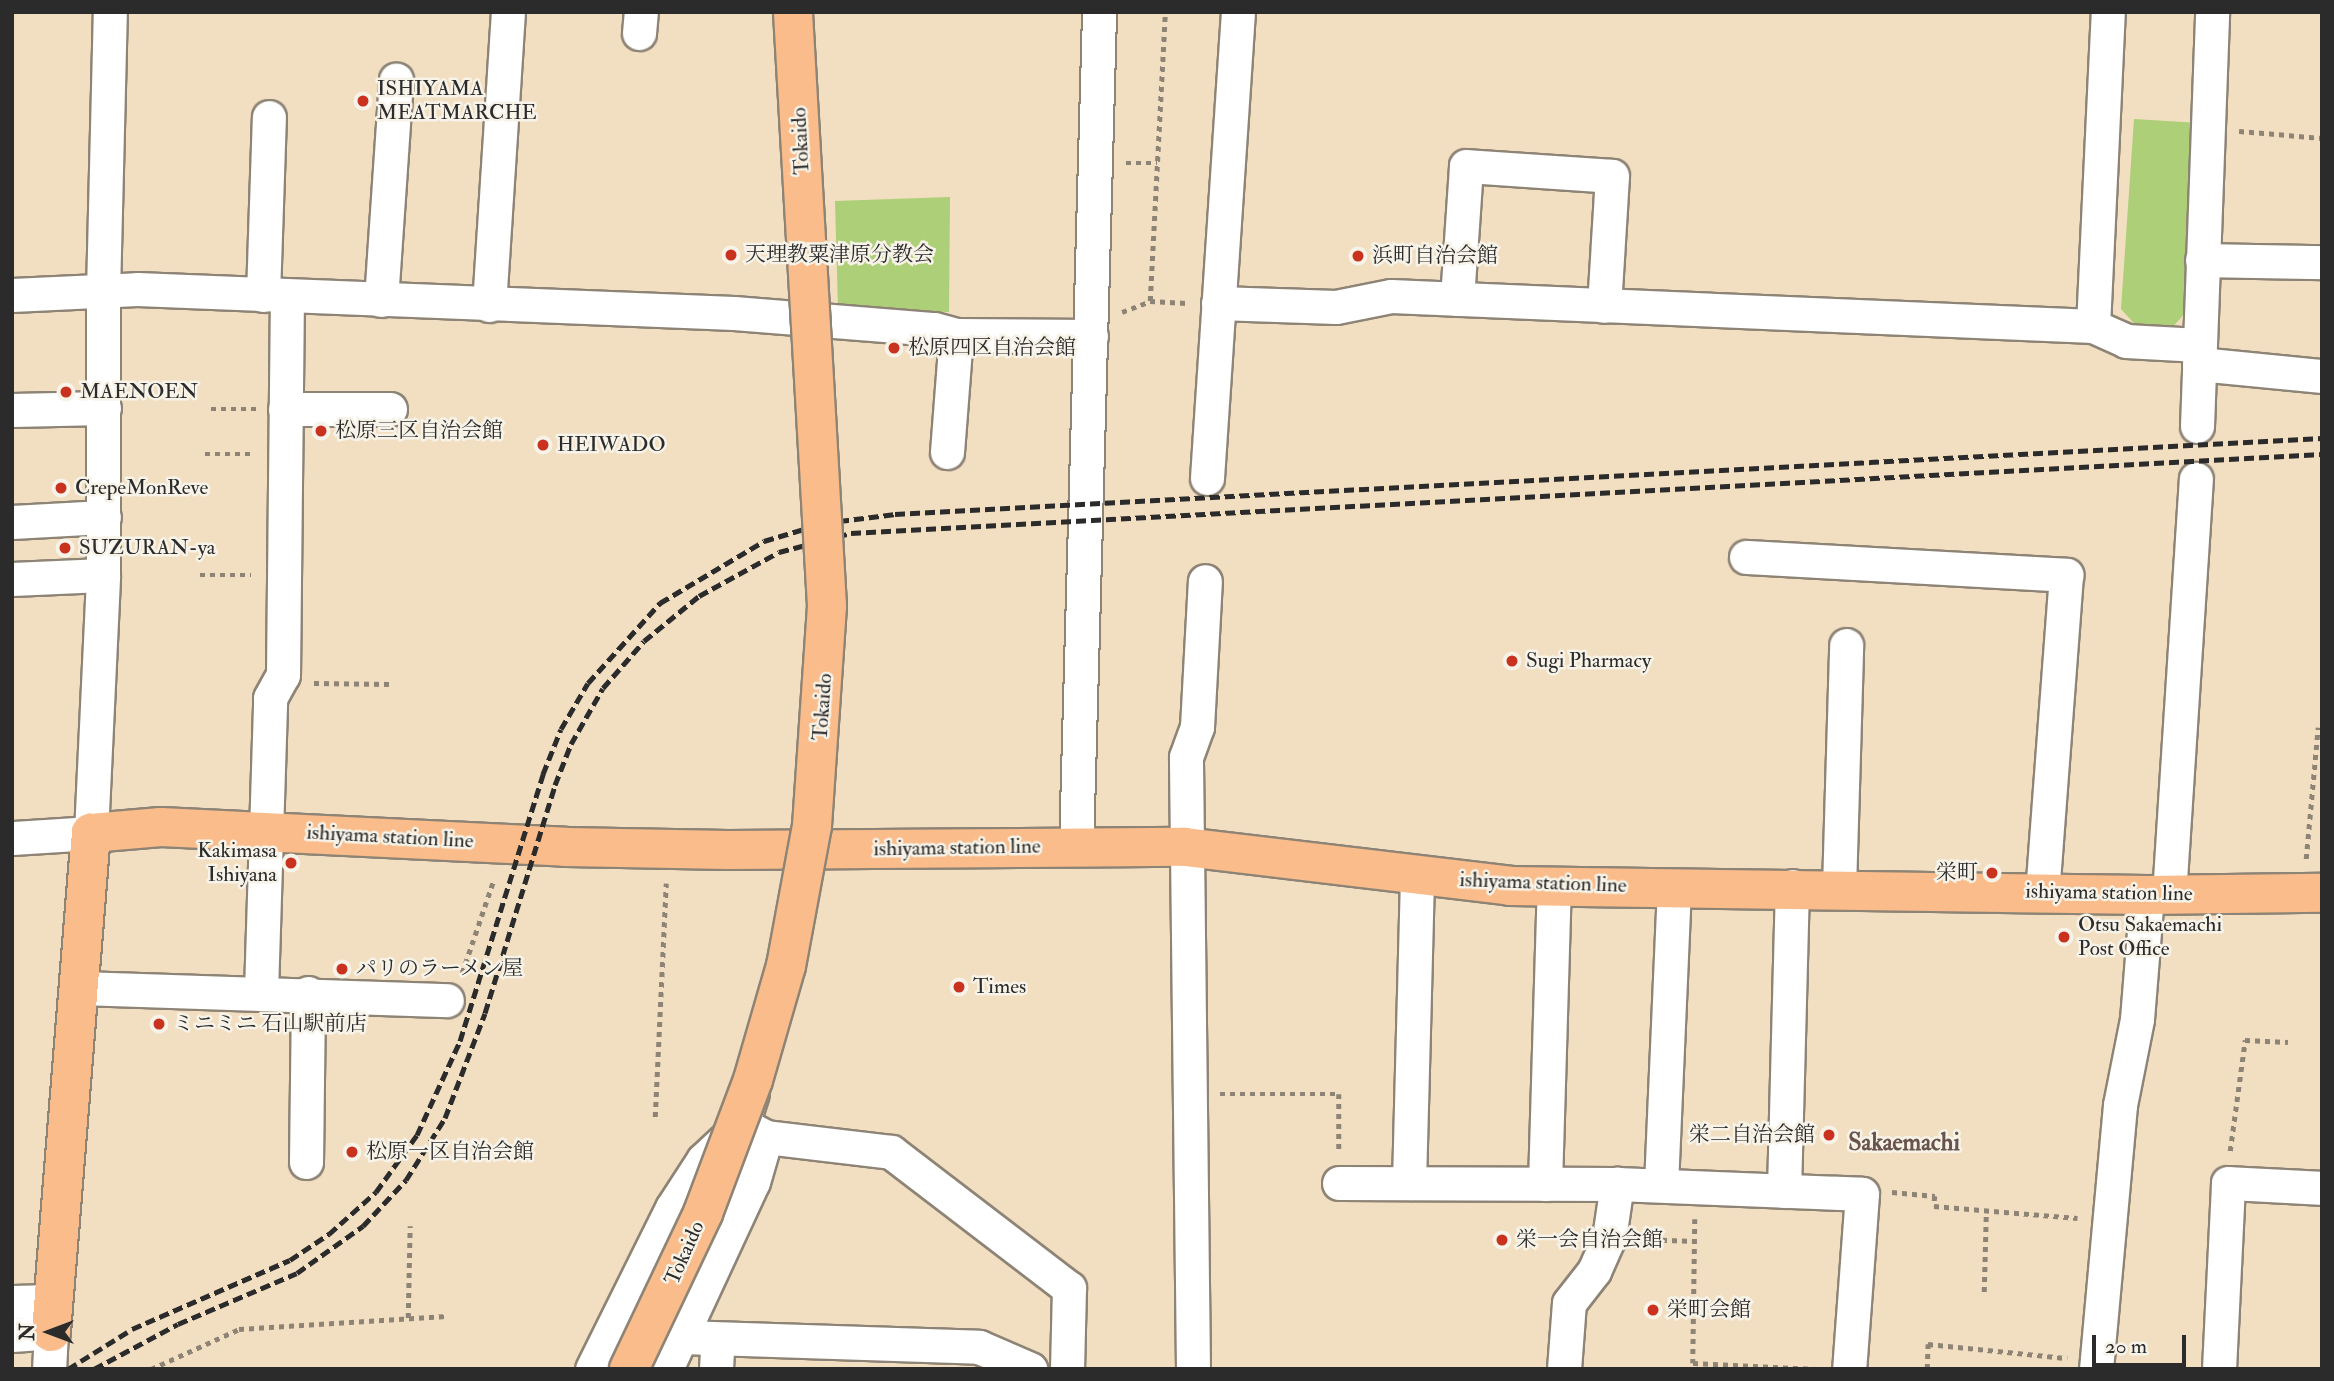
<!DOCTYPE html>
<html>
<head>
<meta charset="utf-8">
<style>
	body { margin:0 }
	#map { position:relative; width:2334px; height:1381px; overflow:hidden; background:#f2dec1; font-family:"IM FELL Double Pica","Noto Serif JP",serif }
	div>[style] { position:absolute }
	.green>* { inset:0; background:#adcf78 }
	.path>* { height:4.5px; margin-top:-2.25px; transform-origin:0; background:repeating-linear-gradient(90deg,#8e8476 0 5px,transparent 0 10px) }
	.roads { filter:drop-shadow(2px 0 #8e8476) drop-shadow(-2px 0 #8e8476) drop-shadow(0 2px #8e8476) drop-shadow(0 -2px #8e8476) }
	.minor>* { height:33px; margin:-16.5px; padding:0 16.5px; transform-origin:16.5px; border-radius:16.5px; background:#fff }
	.major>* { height:38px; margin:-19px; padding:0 19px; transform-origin:19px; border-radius:19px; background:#f9bc8a }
	.rail>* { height:5px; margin-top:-2.5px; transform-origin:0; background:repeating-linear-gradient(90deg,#2b2b2b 0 10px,transparent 0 15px) }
	.bridges { filter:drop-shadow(2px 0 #8e8476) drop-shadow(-2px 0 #8e8476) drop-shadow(0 2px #8e8476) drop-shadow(0 -2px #8e8476) }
	.highway-bridge>* { height:38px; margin:-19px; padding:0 19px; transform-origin:19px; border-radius:19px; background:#f9bc8a }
	.dots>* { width:19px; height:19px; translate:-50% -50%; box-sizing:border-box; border:4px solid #f7f3e8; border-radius:50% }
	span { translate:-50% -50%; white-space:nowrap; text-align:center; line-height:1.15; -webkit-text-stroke:5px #f7f3e8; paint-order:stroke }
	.poi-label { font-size:21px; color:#2b2b2b }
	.left { translate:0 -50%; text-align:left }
	.right { translate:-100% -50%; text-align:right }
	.street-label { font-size:21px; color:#2b2b2b }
	.quarter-label { font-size:24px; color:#69544d; font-weight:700 }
	.frame { position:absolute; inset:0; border:14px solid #2b2b2b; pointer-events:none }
	.north { position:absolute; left:14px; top:1297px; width:70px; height:70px; -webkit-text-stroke:5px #f7f3e8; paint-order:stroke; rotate:270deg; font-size:19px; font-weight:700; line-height:28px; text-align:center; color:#2b2b2b }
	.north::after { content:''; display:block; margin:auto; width:24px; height:32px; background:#2b2b2b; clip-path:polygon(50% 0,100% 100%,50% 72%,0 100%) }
	.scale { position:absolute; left:2092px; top:1335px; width:94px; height:32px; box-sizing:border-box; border:4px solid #2b2b2b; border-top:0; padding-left:9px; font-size:21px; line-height:24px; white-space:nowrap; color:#2b2b2b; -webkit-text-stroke:5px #f7f3e8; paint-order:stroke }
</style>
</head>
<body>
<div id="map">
	<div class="green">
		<div style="clip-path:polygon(2134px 119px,2200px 123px,2189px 309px,2169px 331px,2140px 330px,2121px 309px)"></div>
		<div style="clip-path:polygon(950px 197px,949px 312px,838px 308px,835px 201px)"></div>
	</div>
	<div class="path">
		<div style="left:2239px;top:131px;width:83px;rotate:4.8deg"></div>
		<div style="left:1126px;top:163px;width:31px"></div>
		<div style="left:1150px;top:301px;width:289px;rotate:-87deg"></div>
		<div style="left:1122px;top:312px;width:30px;rotate:-21deg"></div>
		<div style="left:1150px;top:301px;width:37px;rotate:3deg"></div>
		<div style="left:211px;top:409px;width:45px"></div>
		<div style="left:205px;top:454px;width:48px"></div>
		<div style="left:200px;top:575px;width:51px"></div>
		<div style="left:314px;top:683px;width:75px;rotate:0.8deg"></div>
		<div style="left:2306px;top:859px;width:132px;rotate:-84.8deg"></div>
		<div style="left:462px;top:973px;width:99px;rotate:-71.2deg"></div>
		<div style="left:1220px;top:1094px;width:119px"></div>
		<div style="left:1339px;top:1094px;width:57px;rotate:90deg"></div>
		<div style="left:655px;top:1117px;width:234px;rotate:-87.3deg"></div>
		<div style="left:2230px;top:1151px;width:112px;rotate:-82.3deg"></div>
		<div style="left:2245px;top:1040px;width:43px;rotate:2.7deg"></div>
		<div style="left:1892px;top:1192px;width:43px;rotate:5.3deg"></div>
		<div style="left:1935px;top:1196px;width:10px;rotate:96deg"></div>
		<div style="left:1934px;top:1206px;width:144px;rotate:4.8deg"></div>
		<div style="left:1695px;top:1219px;width:144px;rotate:90.8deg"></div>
		<div style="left:1693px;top:1363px;width:124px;rotate:2.8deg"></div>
		<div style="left:1642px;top:1239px;width:52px;rotate:2.2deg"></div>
		<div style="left:1984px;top:1292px;width:79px;rotate:-88.5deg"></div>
		<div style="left:408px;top:1318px;width:92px;rotate:-88.8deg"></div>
		<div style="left:151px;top:1369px;width:97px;rotate:-24.4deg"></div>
		<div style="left:239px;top:1329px;width:208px;rotate:-3.6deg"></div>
		<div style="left:1927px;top:1369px;width:25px;rotate:-88deg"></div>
		<div style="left:1928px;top:1344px;width:140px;rotate:5.8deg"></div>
	</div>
	<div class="roads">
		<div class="minor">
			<div style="left:639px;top:33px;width:21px;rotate:-85deg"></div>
			<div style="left:2202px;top:260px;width:120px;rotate:1deg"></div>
			<div style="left:12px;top:295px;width:125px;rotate:-2.7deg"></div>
			<div style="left:137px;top:289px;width:597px;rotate:2.3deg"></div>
			<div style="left:734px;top:313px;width:201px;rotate:4.6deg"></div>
			<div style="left:934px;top:329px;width:23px;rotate:15deg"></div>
			<div style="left:956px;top:335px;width:135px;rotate:0.4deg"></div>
			<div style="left:263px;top:295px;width:178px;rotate:-88.1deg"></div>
			<div style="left:1457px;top:299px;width:133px;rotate:-86.1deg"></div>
			<div style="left:1466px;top:166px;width:146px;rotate:3.9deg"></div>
			<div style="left:1612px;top:176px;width:130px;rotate:93.5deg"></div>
			<div style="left:381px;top:300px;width:221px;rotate:-86.1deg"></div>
			<div style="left:1218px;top:303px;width:118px;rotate:1.9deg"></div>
			<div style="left:1336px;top:307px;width:56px;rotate:-11.3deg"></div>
			<div style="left:1391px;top:296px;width:703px;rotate:2.45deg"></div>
			<div style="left:2093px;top:326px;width:314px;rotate:-87.3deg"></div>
			<div style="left:489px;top:305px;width:294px;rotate:-86.3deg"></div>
			<div style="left:2093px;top:326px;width:36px;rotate:24deg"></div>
			<div style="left:2126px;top:341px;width:73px;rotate:3.1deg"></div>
			<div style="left:2199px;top:364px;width:124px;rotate:5.6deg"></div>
			<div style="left:285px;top:409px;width:105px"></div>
			<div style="left:12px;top:410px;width:92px;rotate:-1.2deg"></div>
			<div style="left:2197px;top:426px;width:414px;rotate:-87.9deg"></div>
			<div style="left:947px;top:452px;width:117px;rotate:-85.6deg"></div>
			<div style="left:1207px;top:478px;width:467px;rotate:-86.2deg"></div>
			<div style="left:12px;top:522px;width:92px;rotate:-3.1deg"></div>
			<div style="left:1746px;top:557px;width:321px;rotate:3.2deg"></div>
			<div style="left:2066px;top:575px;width:319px;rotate:94.3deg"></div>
			<div style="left:12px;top:579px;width:91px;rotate:-2.5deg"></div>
			<div style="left:12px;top:838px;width:79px;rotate:-3.6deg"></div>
			<div style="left:91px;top:833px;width:258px;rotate:-87.3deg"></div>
			<div style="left:103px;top:575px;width:283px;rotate:-90deg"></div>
			<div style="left:103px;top:292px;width:280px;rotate:-88.6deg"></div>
			<div style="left:1076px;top:847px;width:835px;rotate:-88.42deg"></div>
			<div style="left:1839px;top:888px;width:243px;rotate:-88.3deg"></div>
			<div style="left:2169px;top:895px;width:417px;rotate:-86.3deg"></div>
			<div style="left:82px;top:988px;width:365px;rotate:1.9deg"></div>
			<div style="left:261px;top:992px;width:294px;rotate:-88.2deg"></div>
			<div style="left:270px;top:698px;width:26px;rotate:-61deg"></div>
			<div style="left:283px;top:675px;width:379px;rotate:-89.4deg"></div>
			<div style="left:766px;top:1137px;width:126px;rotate:6.8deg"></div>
			<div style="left:891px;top:1152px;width:224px;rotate:37.4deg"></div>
			<div style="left:1069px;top:1288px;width:81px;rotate:91.4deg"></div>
			<div style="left:306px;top:1162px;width:169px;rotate:-89.3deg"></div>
			<div style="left:1339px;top:1183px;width:278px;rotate:0.2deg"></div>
			<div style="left:1617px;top:1184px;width:245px;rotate:2.3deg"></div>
			<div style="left:1862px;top:1194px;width:175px;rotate:94.2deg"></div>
			<div style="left:1409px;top:1183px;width:308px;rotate:-88.5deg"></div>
			<div style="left:1545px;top:1184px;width:298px;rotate:-88.3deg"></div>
			<div style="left:1661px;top:1185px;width:299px;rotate:-87.5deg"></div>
			<div style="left:1784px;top:1191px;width:305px;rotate:-88.5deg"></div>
			<div style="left:12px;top:1302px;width:41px;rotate:-1.4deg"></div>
			<div style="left:12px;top:1335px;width:39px;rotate:-4deg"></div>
			<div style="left:51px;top:1332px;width:37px;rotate:93deg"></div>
			<div style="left:682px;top:1337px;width:297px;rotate:1.9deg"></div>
			<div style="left:979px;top:1347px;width:56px;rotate:23.3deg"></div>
			<div style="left:592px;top:1369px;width:180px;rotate:-63.6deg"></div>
			<div style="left:672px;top:1208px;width:57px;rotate:-57.1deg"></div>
			<div style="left:703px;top:1160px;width:41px;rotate:-43deg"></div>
			<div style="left:666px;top:1369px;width:206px;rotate:-65.1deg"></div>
			<div style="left:753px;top:1182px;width:47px;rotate:-73.9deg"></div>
			<div style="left:766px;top:1137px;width:27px;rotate:-152deg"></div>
			<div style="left:742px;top:1124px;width:32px;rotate:-72deg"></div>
			<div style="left:716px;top:1369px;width:17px;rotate:-87deg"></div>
			<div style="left:1193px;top:1369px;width:612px;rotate:-90.66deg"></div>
			<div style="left:1186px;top:757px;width:32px;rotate:-70deg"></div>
			<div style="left:1197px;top:727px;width:146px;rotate:-86.9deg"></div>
			<div style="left:1564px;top:1369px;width:66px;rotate:-85.7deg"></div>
			<div style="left:1569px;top:1303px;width:41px;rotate:-52deg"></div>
			<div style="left:1594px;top:1271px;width:36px;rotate:-66deg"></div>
			<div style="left:1609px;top:1238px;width:55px;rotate:-81.6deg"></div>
			<div style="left:2096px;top:1369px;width:265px;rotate:-84.8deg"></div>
			<div style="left:2120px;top:1105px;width:88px;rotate:-78.8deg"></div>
			<div style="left:2137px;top:1019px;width:124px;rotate:-85.4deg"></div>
			<div style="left:2219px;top:1369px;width:186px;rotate:-87.2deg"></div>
			<div style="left:2228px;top:1183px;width:94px;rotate:3deg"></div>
		</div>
		<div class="major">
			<div style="left:51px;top:1332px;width:501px;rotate:-85.42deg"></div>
			<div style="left:91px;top:833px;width:70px;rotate:-4.9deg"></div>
			<div style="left:161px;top:827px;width:405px;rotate:2.8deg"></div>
			<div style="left:566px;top:847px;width:162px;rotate:1.1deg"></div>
			<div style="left:728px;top:850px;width:457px;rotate:-0.4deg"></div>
			<div style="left:1185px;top:847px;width:327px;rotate:6.8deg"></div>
			<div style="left:1510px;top:886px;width:637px;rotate:0.81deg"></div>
			<div style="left:2147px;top:895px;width:175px;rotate:-0.7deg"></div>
		</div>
	</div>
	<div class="rail">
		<div style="left:68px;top:1369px;width:75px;rotate:-32deg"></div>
		<div style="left:132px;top:1329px;width:172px;rotate:-23.6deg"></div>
		<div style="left:290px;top:1260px;width:47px;rotate:-33.7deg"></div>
		<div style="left:329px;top:1234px;width:63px;rotate:-41.8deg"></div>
		<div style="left:376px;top:1192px;width:70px;rotate:-54.3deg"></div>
		<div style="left:417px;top:1135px;width:103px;rotate:-65.4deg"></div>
		<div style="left:460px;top:1041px;width:280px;rotate:-72.7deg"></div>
		<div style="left:543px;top:774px;width:48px;rotate:-68.2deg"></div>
		<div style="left:561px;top:729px;width:53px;rotate:-59.6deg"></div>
		<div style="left:588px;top:683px;width:108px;rotate:-48deg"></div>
		<div style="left:660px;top:603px;width:121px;rotate:-30.8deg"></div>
		<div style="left:764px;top:541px;width:63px;rotate:-16.7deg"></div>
		<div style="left:824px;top:523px;width:72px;rotate:-7.2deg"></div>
		<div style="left:895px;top:514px;width:1429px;rotate:-3.05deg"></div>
		<div style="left:94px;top:1369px;width:95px;rotate:-28.2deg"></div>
		<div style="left:178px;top:1324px;width:129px;rotate:-23.2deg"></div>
		<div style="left:297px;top:1273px;width:81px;rotate:-35.5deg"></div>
		<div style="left:363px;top:1226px;width:63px;rotate:-46.9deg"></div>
		<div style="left:406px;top:1180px;width:73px;rotate:-57.8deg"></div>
		<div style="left:445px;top:1118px;width:112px;rotate:-69.1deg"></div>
		<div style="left:485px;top:1013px;width:239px;rotate:-72.9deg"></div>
		<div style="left:555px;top:785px;width:44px;rotate:-68.7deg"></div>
		<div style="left:571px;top:744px;width:64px;rotate:-60.3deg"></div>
		<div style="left:603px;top:688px;width:62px;rotate:-48.9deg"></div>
		<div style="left:644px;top:641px;width:71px;rotate:-39.3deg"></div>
		<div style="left:699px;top:596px;width:91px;rotate:-28.8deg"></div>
		<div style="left:779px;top:552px;width:74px;rotate:-14.8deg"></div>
		<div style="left:851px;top:533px;width:1473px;rotate:-3.07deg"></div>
	</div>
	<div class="bridges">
		<div class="highway-bridge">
			<div style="left:629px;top:1369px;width:173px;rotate:-64.6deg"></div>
			<div style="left:703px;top:1213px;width:142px;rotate:-69.4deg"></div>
			<div style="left:753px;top:1080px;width:119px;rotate:-73.9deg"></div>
			<div style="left:786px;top:966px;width:142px;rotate:-79.5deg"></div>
			<div style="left:812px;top:826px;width:221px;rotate:-86.1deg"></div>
			<div style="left:827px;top:606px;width:595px;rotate:-93.28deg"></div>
		</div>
	</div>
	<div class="dots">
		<div style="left:363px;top:101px;background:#c8321e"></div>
		<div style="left:731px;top:255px;background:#c8321e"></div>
		<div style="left:1358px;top:256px;background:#c8321e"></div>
		<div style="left:894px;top:348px;background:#c8321e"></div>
		<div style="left:66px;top:392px;background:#c8321e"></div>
		<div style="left:321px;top:431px;background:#c8321e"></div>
		<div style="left:543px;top:445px;background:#c8321e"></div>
		<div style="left:61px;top:488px;background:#c8321e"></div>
		<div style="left:65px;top:548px;background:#c8321e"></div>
		<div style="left:1512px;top:661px;background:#c8321e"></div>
		<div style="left:291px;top:863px;background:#c8321e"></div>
		<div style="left:1992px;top:873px;background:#c8321e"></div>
		<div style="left:2064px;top:937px;background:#c8321e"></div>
		<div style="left:342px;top:969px;background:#c8321e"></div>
		<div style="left:959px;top:987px;background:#c8321e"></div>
		<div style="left:159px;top:1024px;background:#c8321e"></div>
		<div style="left:1829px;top:1135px;background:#c8321e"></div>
		<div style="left:352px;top:1152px;background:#c8321e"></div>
		<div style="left:1502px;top:1240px;background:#c8321e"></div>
		<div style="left:1653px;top:1310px;background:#c8321e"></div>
	</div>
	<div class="poi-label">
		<span class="left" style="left:377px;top:101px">ISHIYAMA<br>MEATMARCHE</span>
		<span class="left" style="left:745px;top:255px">天理教粟津原分教会</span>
		<span class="left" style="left:1372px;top:256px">浜町自治会館</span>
		<span class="left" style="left:908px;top:348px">松原四区自治会館</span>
		<span class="left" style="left:80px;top:392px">MAENOEN</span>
		<span class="left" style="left:335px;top:431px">松原三区自治会館</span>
		<span class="left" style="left:557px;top:445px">HEIWADO</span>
		<span class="left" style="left:75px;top:488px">CrepeMonReve</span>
		<span class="left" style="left:79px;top:548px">SUZURAN-ya</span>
		<span class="left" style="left:1526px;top:661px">Sugi Pharmacy</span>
		<span class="right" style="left:277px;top:863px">Kakimasa<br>Ishiyana</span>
		<span class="right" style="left:1978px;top:873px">栄町</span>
		<span class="left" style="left:2078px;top:937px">Otsu Sakaemachi<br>Post Office</span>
		<span class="left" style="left:356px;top:969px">パリのラーメン屋</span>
		<span class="left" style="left:973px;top:987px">Times</span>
		<span class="left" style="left:173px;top:1024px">ミニミニ 石山駅前店</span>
		<span class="right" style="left:1815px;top:1135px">栄二自治会館</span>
		<span class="left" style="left:366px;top:1152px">松原一区自治会館</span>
		<span class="left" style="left:1516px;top:1240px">栄一会自治会館</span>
		<span class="left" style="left:1667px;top:1310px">栄町会館</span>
	</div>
	<div class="street-label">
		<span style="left:801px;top:141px;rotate:-93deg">Tokaido</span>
		<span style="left:823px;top:707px;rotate:-86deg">Tokaido</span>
		<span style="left:390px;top:837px;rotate:3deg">ishiyama station line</span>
		<span style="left:957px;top:848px;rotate:-1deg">ishiyama station line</span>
		<span style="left:1543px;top:883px;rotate:2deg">ishiyama station line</span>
		<span style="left:2109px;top:893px;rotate:1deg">ishiyama station line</span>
		<span style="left:685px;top:1253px;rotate:-66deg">Tokaido</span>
	</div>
	<div class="quarter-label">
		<span style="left:1904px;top:1143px">Sakaemachi</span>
	</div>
	<div class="frame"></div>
	<div class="north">N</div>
	<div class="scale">20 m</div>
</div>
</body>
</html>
